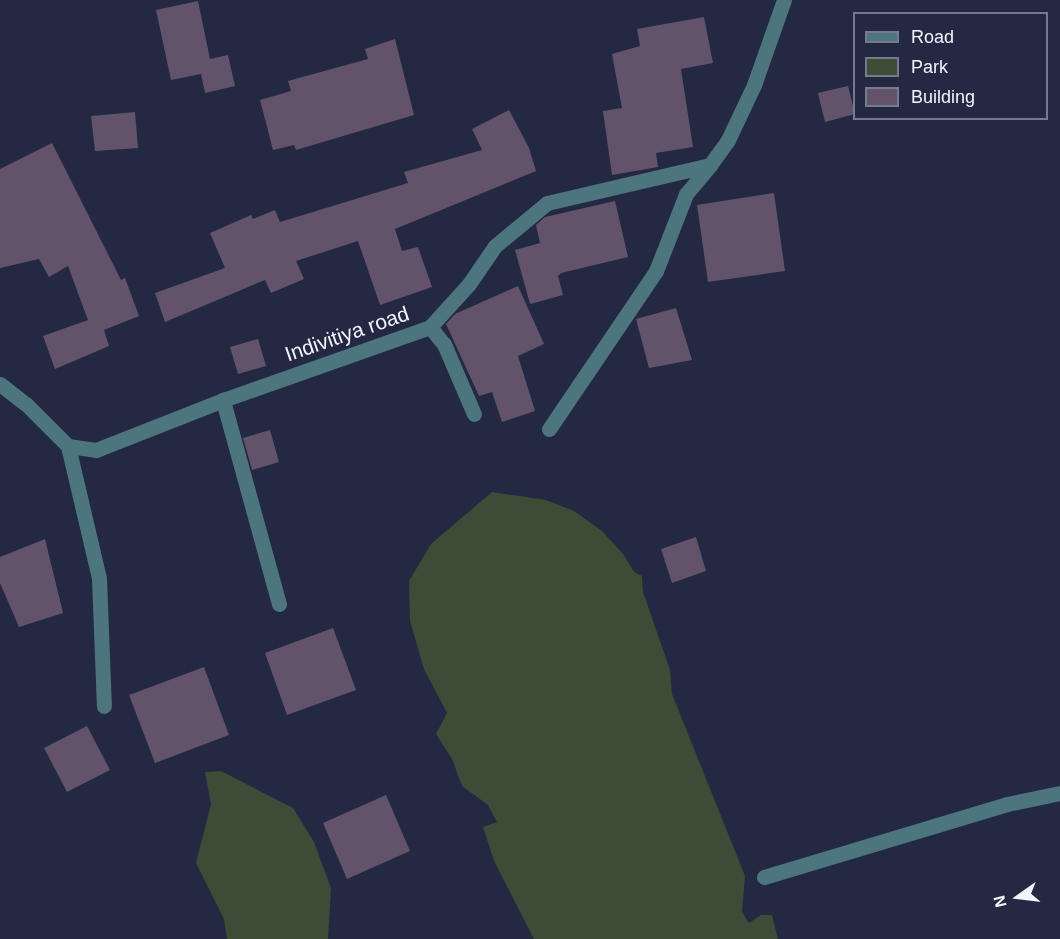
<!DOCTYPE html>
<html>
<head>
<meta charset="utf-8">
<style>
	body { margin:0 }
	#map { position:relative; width:1060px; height:939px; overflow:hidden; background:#232843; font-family:Arial,sans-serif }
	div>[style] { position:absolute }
	.green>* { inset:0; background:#3c4c36 }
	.building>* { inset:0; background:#63536a }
	.minor>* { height:15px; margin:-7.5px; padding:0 7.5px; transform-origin:7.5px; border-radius:7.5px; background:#4d757e }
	span { translate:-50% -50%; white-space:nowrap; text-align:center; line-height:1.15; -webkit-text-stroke:4.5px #232843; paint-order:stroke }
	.street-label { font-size:21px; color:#f2f4fc }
	.legend { position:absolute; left:853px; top:12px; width:195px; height:108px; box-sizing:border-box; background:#232843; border:2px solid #767a8d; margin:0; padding:8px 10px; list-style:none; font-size:18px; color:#f2f4fc }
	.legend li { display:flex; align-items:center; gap:12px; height:30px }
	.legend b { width:30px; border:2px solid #767a8d }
	.north { position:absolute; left:988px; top:867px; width:60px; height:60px; -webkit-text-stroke:4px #232843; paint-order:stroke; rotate:256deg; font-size:16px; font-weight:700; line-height:24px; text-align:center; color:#f2f4fc }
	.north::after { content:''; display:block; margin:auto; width:21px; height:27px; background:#f2f4fc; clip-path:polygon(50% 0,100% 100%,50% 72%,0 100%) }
</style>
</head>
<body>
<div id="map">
	<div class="green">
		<div style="clip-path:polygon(492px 492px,546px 500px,574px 511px,602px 531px,624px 555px,634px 572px,642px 576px,643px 592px,670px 670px,672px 694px,745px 876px,742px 912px,749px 923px,761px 915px,772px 915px,778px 939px,534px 939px,494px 861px,483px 827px,497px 822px,488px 805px,462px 786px,452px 759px,436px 734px,447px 713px,424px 669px,410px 621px,409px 581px,431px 544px)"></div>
		<div style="clip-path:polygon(221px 771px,293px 808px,314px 842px,331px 888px,328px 939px,227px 939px,224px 919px,196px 863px,211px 804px,205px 772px)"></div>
	</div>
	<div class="building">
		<div style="clip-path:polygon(198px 1px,210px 59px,228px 55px,235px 86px,205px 93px,201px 74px,171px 80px,156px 10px)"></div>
		<div style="clip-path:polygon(704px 17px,713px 63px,681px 69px,693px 147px,656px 153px,658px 167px,612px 175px,603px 111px,622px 108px,612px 54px,640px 46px,637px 29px)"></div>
		<div style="clip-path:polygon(395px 39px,414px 115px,296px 150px,294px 145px,273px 150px,260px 100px,291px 91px,288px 81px,368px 59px,365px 49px)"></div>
		<div style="clip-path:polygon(848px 86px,855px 114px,825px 122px,818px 93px)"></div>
		<div style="clip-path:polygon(509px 110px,529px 148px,536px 171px,395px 229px,402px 251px,418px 247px,432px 287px,380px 305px,358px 241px,296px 261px,304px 279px,271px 293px,265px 280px,165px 322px,155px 293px,225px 268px,210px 233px,251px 215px,253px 219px,275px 210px,280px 222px,408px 183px,404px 172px,482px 150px,472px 129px)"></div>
		<div style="clip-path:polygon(135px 112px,138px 148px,95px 151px,91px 116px)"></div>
		<div style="clip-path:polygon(52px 143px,121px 280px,125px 278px,139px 316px,104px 330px,109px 346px,55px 369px,43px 336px,88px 320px,68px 266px,49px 277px,39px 259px,0 268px,0 169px)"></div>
		<div style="clip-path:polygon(774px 193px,785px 271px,708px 282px,697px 205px)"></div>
		<div style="clip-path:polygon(615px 201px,628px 257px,561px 273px,558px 276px,563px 295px,530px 304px,515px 250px,540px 243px,536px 225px,545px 217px)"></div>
		<div style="clip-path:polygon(518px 286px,544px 344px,518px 356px,535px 411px,502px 422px,492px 392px,479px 396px,446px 324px,455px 314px)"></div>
		<div style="clip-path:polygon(676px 308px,692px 360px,649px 368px,636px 319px)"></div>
		<div style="clip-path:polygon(258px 339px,266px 366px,238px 374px,230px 347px)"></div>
		<div style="clip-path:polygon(270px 430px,279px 462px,252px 470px,243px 438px)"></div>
		<div style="clip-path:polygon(696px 537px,706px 571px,672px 583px,661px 549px)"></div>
		<div style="clip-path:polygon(45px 539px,63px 613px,19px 627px,0 583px,0 557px)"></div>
		<div style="clip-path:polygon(333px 628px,356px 690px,287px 715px,265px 653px)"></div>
		<div style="clip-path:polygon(204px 667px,229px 735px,155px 763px,129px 695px)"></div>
		<div style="clip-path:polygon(87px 726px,110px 770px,67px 792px,44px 748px)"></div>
		<div style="clip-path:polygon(386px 795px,410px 851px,347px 879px,323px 823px)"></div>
	</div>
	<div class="minor">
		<div style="left:430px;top:327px;width:22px;rotate:51deg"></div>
		<div style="left:444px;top:344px;width:76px;rotate:66.8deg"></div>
		<div style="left:0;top:384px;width:33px;rotate:38deg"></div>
		<div style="left:26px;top:404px;width:59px;rotate:45deg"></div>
		<div style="left:68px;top:446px;width:28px;rotate:8deg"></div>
		<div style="left:96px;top:450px;width:136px;rotate:-21.5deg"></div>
		<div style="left:549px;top:429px;width:191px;rotate:-55.9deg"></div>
		<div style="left:656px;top:271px;width:83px;rotate:-68.7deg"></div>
		<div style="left:686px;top:194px;width:38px;rotate:-50deg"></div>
		<div style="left:68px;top:446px;width:136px;rotate:76.8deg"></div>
		<div style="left:99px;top:578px;width:128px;rotate:87.8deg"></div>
		<div style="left:279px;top:604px;width:212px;rotate:-105.4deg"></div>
		<div style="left:223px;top:400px;width:219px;rotate:-19.4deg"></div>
		<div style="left:430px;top:327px;width:58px;rotate:-47.8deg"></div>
		<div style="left:469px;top:284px;width:46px;rotate:-55.6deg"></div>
		<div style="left:495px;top:246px;width:67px;rotate:-39.6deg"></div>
		<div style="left:547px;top:203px;width:167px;rotate:-13.1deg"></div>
		<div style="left:710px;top:165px;width:31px;rotate:-54deg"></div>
		<div style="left:728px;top:140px;width:61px;rotate:-64.7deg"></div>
		<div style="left:754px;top:85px;width:90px;rotate:-70.6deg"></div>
		<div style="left:764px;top:877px;width:254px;rotate:-16.7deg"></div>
		<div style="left:1007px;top:804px;width:54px;rotate:-11.7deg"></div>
	</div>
	<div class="street-label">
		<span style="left:347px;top:334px;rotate:-19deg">Indivitiya road</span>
	</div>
	<ul class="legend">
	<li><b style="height:8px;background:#4d757e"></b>Road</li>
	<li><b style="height:16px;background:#3c4c36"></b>Park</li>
	<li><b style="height:16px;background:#63536a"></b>Building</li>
	</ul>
	<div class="north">N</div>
</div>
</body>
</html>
